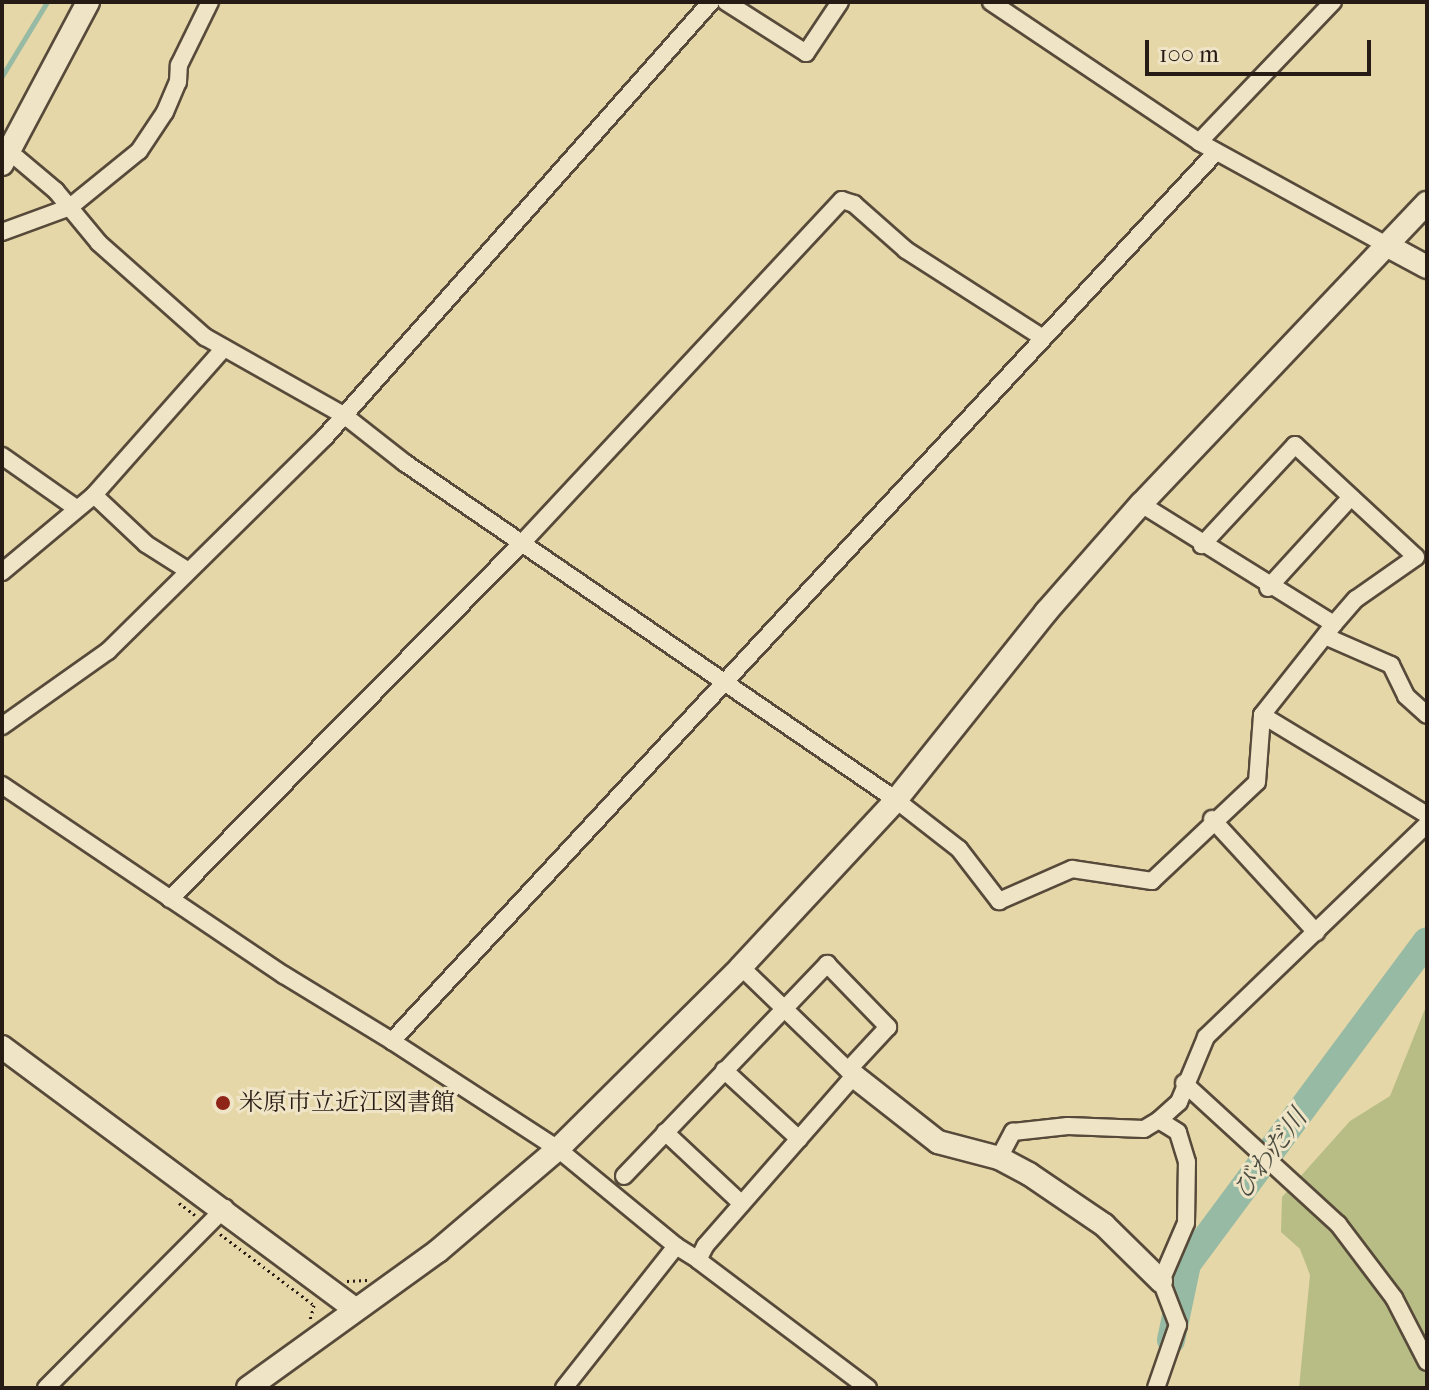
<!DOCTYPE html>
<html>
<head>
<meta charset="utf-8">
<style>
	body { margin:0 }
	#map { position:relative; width:1429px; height:1390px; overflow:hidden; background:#e6d7a8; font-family:"IM FELL French Canon","Noto Serif JP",serif }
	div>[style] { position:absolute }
	.green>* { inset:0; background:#b8bd85 }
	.stream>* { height:5px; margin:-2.5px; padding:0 2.5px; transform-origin:2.5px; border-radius:2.5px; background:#97baa4 }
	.river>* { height:28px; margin:-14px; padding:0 14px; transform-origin:14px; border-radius:14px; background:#97baa4 }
	.path>* { height:3px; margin-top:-1.5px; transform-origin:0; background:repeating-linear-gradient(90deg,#271b15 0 2px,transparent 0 6px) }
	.roads { filter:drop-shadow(2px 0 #574a3a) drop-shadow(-2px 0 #574a3a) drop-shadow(0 2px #574a3a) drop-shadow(0 -2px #574a3a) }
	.street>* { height:16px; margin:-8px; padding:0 8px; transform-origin:8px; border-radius:8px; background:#efe5c6 }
	.secondary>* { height:22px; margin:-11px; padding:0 11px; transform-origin:11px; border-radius:11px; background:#efe5c6 }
	.dots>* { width:22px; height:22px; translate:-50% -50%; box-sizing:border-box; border:4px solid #efe5c6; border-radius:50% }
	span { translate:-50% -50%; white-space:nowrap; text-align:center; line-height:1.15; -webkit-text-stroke:6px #efe5c6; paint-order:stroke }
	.poi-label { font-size:24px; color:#271b15 }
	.left { translate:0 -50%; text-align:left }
	.water-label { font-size:26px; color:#494b40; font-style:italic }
	.frame { position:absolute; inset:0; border:4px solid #271b15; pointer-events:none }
	.scale { position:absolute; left:1145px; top:40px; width:226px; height:36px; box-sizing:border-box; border:4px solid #271b15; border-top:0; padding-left:10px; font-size:24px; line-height:28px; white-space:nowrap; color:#271b15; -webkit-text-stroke:6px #efe5c6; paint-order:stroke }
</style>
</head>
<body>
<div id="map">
	<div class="green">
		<div style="clip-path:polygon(1427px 1004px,1427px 1388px,1299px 1388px,1310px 1275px,1300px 1249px,1281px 1232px,1282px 1197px,1350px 1121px,1390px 1096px)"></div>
	</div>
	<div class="stream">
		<div style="left:2px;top:76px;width:87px;rotate:-58.7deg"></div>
	</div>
	<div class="river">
		<div style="left:1171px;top:1340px;width:78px;rotate:-78.1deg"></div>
		<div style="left:1187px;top:1264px;width:402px;rotate:-53.4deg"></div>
	</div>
	<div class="path">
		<div style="left:179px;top:1203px;width:20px;rotate:37deg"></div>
		<div style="left:220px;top:1234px;width:118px;rotate:37.1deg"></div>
		<div style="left:314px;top:1305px;width:16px;rotate:105deg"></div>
		<div style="left:347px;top:1281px;width:20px;rotate:-3deg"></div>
	</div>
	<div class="roads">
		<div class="street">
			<div style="left:726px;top:2px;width:95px;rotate:32.5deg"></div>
			<div style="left:806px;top:53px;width:61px;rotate:-56.3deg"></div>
			<div style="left:991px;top:2px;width:251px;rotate:33.9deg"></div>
			<div style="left:1199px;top:142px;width:216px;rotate:28.8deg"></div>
			<div style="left:1199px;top:142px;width:194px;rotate:-46.3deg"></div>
			<div style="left:17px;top:158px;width:51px;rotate:40.2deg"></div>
			<div style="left:56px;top:191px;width:67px;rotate:50.4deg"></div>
			<div style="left:99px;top:243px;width:142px;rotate:41.6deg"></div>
			<div style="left:205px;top:337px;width:161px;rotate:29.4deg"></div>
			<div style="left:345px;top:416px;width:76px;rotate:38.1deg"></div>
			<div style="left:405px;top:463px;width:596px;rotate:34.46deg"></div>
			<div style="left:896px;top:800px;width:80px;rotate:37.9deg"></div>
			<div style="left:959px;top:849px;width:66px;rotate:52.4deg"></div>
			<div style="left:999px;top:901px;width:80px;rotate:-23.7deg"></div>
			<div style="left:1072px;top:869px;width:81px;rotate:8.5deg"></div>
			<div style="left:1152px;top:881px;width:144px;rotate:-43.3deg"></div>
			<div style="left:1257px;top:782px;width:67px;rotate:-85.7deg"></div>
			<div style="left:1262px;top:715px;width:116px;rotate:-51.6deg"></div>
			<div style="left:1334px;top:624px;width:33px;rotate:-49deg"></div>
			<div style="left:1356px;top:599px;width:73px;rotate:-35deg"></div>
			<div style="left:1416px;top:557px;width:165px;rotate:-137.2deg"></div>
			<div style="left:1295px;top:445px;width:137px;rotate:132.9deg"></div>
			<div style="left:2px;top:232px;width:72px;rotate:-20.2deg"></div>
			<div style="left:70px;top:207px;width:89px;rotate:-39.1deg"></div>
			<div style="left:139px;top:151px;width:47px;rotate:-56.3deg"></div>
			<div style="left:165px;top:112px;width:33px;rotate:-67deg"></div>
			<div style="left:178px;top:82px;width:17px;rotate:-87deg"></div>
			<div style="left:179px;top:65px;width:70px;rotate:-63.8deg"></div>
			<div style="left:2px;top:456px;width:90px;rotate:35.1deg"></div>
			<div style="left:94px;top:495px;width:196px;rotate:-48.5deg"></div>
			<div style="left:1141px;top:504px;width:227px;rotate:31.9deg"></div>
			<div style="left:2px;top:572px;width:120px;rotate:-39.9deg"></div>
			<div style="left:94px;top:495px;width:71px;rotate:43.3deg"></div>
			<div style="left:146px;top:544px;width:49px;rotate:32.4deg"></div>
			<div style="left:1268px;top:588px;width:123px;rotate:-47.6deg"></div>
			<div style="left:1327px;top:637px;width:70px;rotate:23.6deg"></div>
			<div style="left:1391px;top:665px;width:34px;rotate:64deg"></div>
			<div style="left:1406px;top:696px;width:28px;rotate:42deg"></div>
			<div style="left:1262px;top:715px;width:193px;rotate:31.2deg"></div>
			<div style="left:2px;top:726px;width:130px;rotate:-35.3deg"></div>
			<div style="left:108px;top:651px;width:305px;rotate:-44.6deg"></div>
			<div style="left:325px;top:437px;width:582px;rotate:-48.42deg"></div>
			<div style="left:2px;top:785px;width:340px;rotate:34deg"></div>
			<div style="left:284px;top:975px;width:127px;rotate:31.4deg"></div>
			<div style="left:1212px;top:819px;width:154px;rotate:47.4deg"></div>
			<div style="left:170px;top:899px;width:501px;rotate:-45.32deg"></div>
			<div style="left:522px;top:543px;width:469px;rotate:-47deg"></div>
			<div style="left:842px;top:200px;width:13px;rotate:18deg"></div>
			<div style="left:854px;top:204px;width:69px;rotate:41.5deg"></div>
			<div style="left:906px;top:250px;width:163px;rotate:32.7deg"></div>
			<div style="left:724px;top:1070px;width:102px;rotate:42.6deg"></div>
			<div style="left:1184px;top:1083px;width:209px;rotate:42.5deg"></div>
			<div style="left:1338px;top:1224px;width:93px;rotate:52.9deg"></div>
			<div style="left:1394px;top:1298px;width:72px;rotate:62.7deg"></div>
			<div style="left:665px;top:1132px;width:105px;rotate:43.1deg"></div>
			<div style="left:999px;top:1158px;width:30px;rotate:-62deg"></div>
			<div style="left:1013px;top:1132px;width:55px;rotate:-6.2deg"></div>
			<div style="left:1068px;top:1126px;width:76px;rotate:2.3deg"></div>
			<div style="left:1144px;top:1129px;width:17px;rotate:-31deg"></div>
			<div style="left:1159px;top:1120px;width:27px;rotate:-42deg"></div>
			<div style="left:1179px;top:1102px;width:70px;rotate:-67.4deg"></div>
			<div style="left:1206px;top:1037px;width:307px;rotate:-43.9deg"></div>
			<div style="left:624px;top:1176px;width:294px;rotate:-46.2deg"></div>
			<div style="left:827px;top:964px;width:88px;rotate:45.9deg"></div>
			<div style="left:888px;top:1027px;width:59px;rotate:132.9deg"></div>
			<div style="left:676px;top:1246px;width:26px;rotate:32deg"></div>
			<div style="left:698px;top:1260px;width:16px;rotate:-63deg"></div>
			<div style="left:705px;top:1246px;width:226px;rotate:-48.8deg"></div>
			<div style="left:854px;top:1076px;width:157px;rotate:-136deg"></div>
			<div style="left:698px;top:1260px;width:213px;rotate:37deg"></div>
			<div style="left:46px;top:1388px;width:254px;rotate:-45.2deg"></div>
			<div style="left:564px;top:1388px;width:181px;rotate:-51.7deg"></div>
			<div style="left:676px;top:1246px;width:153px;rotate:-140.6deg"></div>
			<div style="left:558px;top:1149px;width:198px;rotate:-147deg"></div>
			<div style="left:392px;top:1041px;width:1212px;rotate:-47.17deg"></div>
			<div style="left:1156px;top:1388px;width:67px;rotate:-70.8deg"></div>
			<div style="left:1178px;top:1325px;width:47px;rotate:-111.1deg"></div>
			<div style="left:1161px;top:1281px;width:63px;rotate:-66.7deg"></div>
			<div style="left:1186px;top:1223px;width:61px;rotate:-89.1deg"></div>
			<div style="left:1187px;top:1162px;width:31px;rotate:-107deg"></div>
			<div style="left:1178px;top:1132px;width:22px;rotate:-148deg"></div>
		</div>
		<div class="secondary">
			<div style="left:2px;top:164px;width:183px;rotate:-62deg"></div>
			<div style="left:1388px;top:246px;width:44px;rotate:28.3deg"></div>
			<div style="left:2px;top:1047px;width:438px;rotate:36.6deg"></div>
			<div style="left:854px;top:1076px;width:107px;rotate:38.2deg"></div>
			<div style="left:938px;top:1142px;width:63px;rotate:14.7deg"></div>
			<div style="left:999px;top:1158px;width:34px;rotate:28deg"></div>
			<div style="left:1029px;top:1174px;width:91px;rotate:34.2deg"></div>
			<div style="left:1104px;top:1225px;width:80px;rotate:44.5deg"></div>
			<div style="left:248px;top:1388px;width:234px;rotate:-35.8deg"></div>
			<div style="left:438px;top:1251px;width:157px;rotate:-40.4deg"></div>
			<div style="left:558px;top:1149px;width:258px;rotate:-44.8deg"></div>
			<div style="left:741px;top:967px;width:228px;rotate:-47.1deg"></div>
			<div style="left:896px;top:800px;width:241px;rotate:-51.4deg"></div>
			<div style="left:1046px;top:612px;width:144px;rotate:-48.7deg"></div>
			<div style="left:1141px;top:504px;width:415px;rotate:-46.5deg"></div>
		</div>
	</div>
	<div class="dots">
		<div style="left:223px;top:1103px;background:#8f2418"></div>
	</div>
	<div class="poi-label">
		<span class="left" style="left:239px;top:1103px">米原市立近江図書館</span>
	</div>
	<div class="water-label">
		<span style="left:1270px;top:1154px;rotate:-53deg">びわだ川</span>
	</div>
	<div class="frame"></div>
	<div class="scale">100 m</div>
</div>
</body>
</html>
